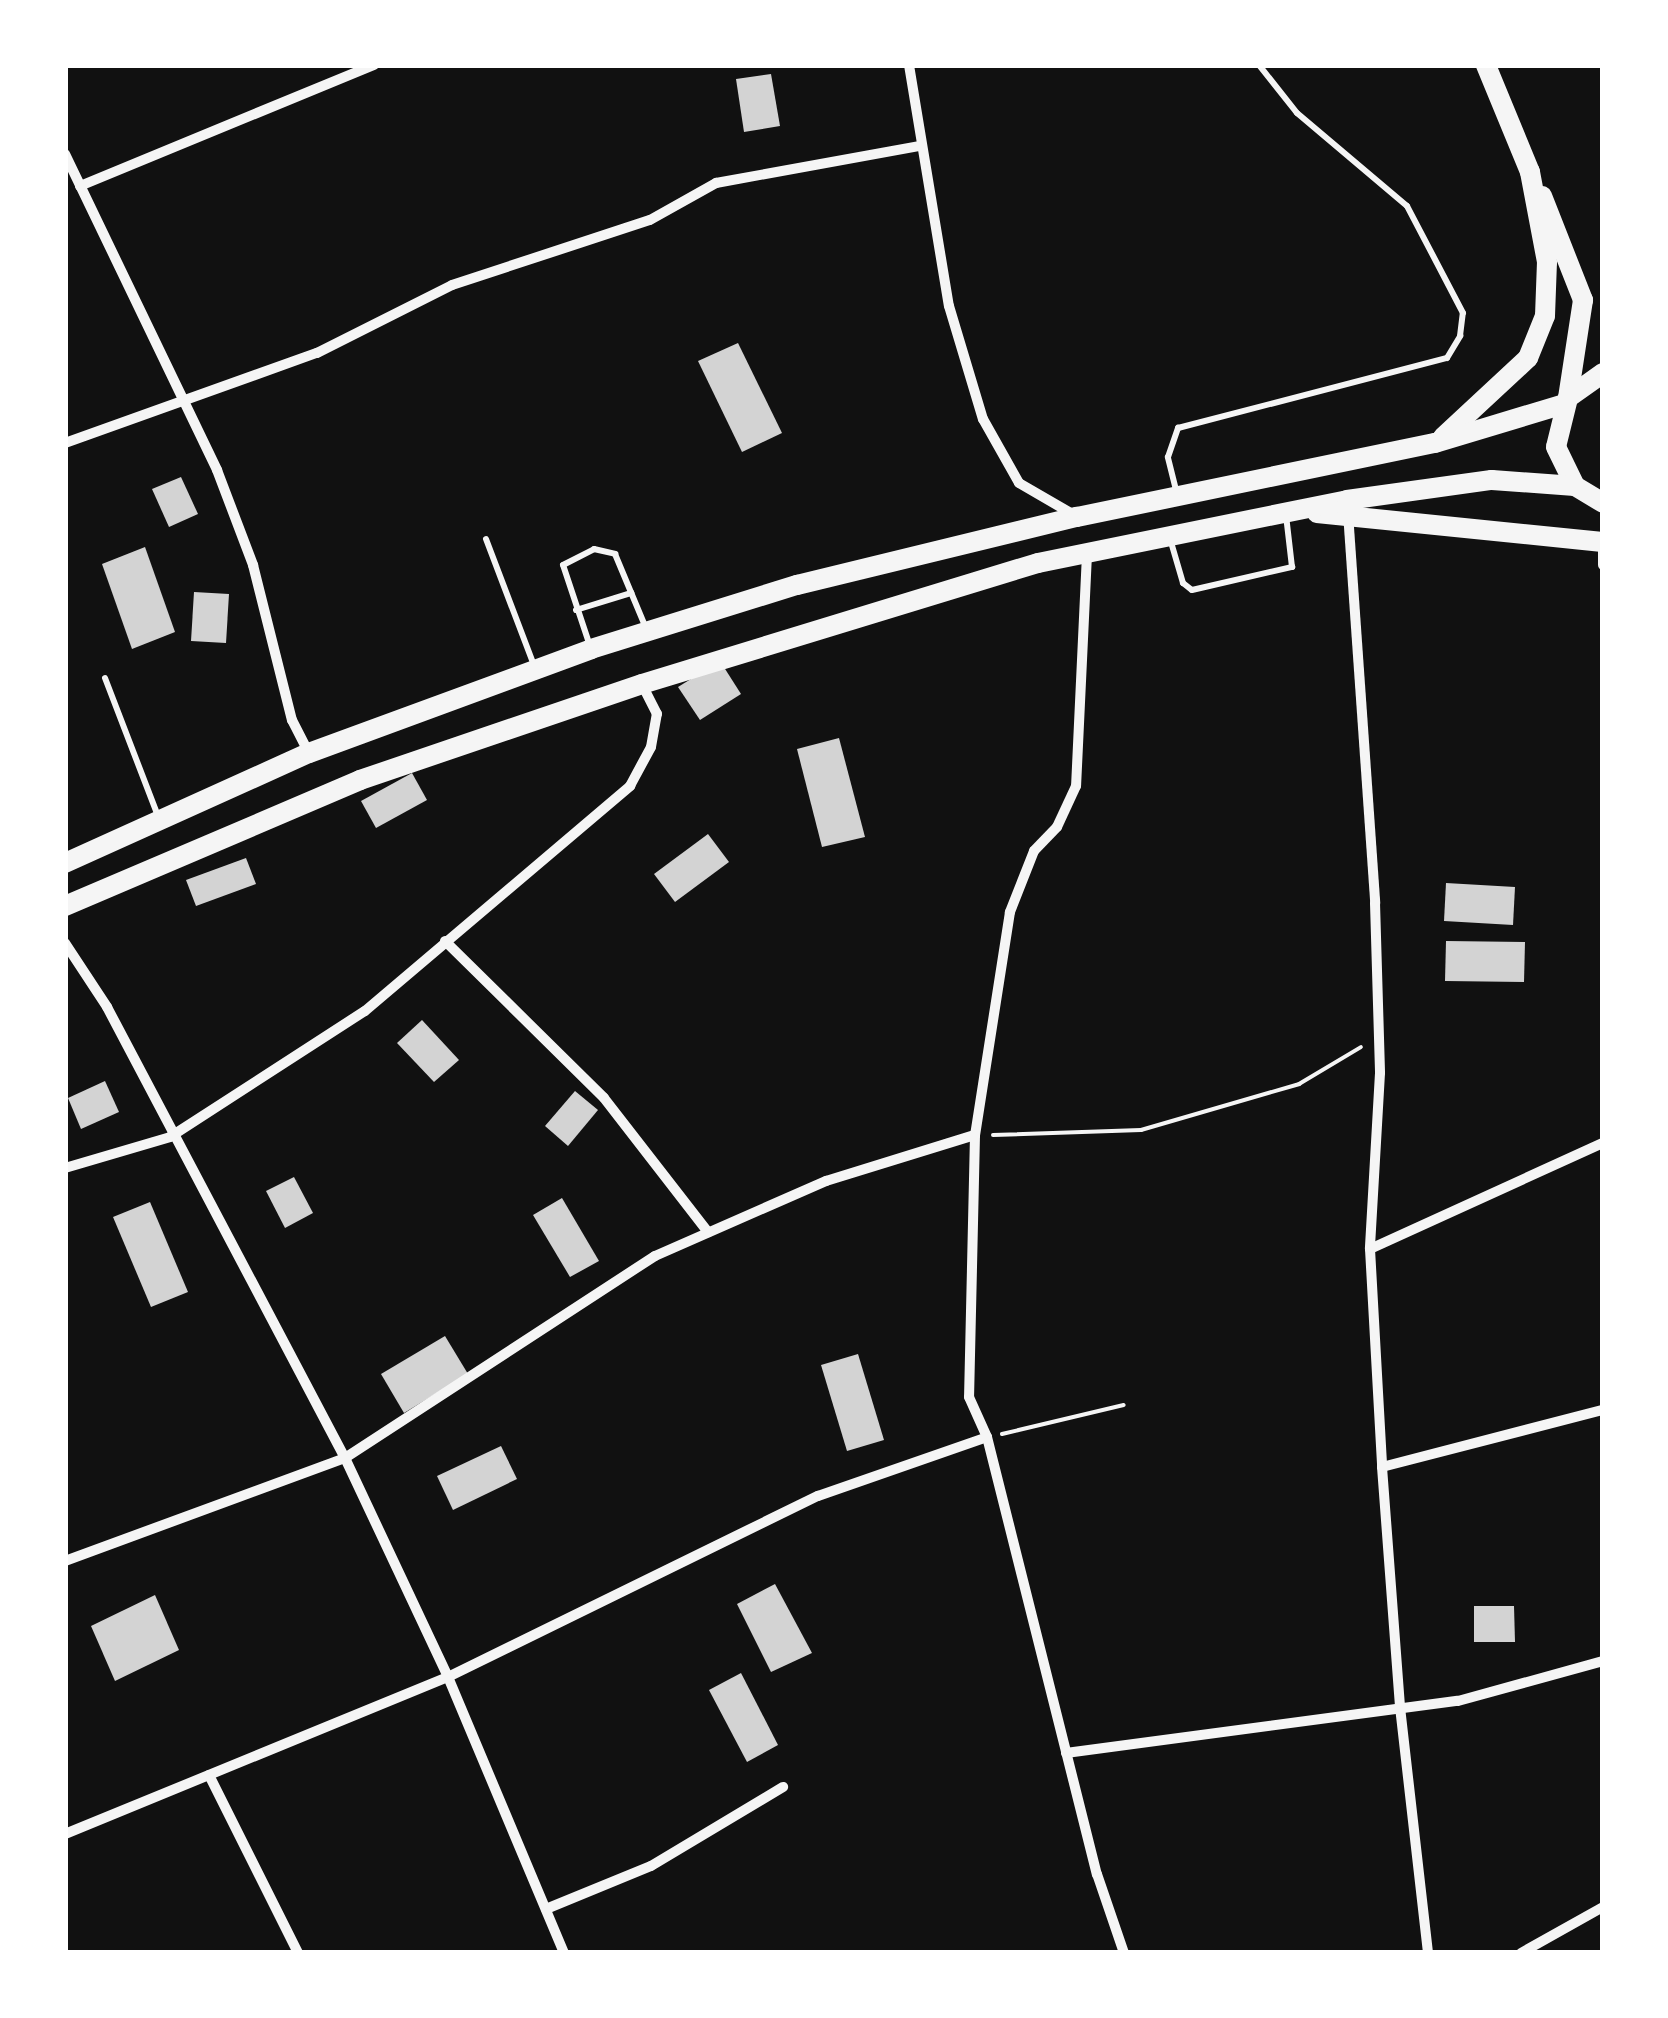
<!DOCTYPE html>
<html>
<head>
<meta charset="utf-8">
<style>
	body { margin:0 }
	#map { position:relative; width:1668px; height:2018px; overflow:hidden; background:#111; font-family:"Public Sans",sans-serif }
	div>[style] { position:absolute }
	.building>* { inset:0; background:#d3d3d3 }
	.path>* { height:4px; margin:-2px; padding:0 2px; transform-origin:2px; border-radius:2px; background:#f5f5f5 }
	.service>* { height:6px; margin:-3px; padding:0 3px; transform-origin:3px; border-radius:3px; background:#f5f5f5 }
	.minor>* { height:10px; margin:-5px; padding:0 5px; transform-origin:5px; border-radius:5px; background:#f5f5f5 }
	.trunk>* { height:20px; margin:-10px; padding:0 10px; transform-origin:10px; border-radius:10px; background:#f5f5f5 }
	span { translate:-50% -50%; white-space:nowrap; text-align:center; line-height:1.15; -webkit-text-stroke:10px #fff; paint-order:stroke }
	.frame { position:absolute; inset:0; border:68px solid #fff; pointer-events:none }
</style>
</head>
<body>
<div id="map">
	<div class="building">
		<div style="clip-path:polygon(771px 74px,780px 126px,744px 132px,736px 79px)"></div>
		<div style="clip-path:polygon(738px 343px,782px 433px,742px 452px,698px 361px)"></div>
		<div style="clip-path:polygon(181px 477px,198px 514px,169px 527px,152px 489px)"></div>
		<div style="clip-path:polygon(145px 547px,175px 632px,132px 649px,102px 564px)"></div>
		<div style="clip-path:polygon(194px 592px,229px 594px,226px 643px,191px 641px)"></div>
		<div style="clip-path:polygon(720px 661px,741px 694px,700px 720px,678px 687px)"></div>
		<div style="clip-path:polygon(839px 738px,865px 837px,822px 847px,797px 749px)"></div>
		<div style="clip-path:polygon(412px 773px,427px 800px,376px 828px,361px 801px)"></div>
		<div style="clip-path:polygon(708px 834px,729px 862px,675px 902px,654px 874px)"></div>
		<div style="clip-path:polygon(246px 858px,256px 884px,196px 906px,186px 880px)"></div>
		<div style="clip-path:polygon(1446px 883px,1515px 887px,1513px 925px,1444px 921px)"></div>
		<div style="clip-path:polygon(1446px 941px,1525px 942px,1524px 982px,1445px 981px)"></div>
		<div style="clip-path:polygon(422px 1020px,459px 1060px,434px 1082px,397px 1043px)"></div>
		<div style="clip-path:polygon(105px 1081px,119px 1112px,81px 1129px,68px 1098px)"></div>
		<div style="clip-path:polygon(575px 1091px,598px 1110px,568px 1146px,545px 1126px)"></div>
		<div style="clip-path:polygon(294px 1177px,313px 1213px,285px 1228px,266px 1191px)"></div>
		<div style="clip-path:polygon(562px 1198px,599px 1261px,570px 1277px,533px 1215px)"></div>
		<div style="clip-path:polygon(150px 1202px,188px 1292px,151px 1307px,113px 1217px)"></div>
		<div style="clip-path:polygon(445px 1336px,468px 1374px,404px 1413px,381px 1374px)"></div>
		<div style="clip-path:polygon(858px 1354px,884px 1440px,847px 1451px,821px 1365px)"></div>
		<div style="clip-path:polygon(501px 1446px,517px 1479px,453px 1510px,437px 1476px)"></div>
		<div style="clip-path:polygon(775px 1584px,812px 1653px,771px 1672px,737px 1604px)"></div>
		<div style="clip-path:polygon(155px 1595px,179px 1650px,115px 1681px,91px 1626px)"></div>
		<div style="clip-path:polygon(1474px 1606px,1514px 1606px,1515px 1642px,1474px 1642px)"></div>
		<div style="clip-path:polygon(741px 1673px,778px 1745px,747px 1762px,709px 1690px)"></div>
	</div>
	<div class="path">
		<div style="left:993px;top:1135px;width:148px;rotate:-1.9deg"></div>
		<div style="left:1141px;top:1130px;width:165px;rotate:-16.2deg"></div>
		<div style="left:1299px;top:1084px;width:72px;rotate:-30.8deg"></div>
		<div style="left:1002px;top:1434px;width:125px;rotate:-13.4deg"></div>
	</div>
	<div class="service">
		<div style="left:1177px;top:494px;width:38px;rotate:-104deg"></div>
		<div style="left:1168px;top:457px;width:31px;rotate:-71deg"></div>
		<div style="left:1178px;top:428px;width:278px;rotate:-14.6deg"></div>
		<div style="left:1447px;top:358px;width:26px;rotate:-59deg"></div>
		<div style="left:1460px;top:336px;width:23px;rotate:-83deg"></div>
		<div style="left:1463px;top:313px;width:121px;rotate:-117.6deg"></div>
		<div style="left:1407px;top:206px;width:144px;rotate:-139.8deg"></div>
		<div style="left:1297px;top:113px;width:61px;rotate:-128.4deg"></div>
		<div style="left:486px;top:539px;width:138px;rotate:69.2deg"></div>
		<div style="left:1171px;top:542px;width:43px;rotate:73.7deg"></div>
		<div style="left:1183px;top:583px;width:11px;rotate:38deg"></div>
		<div style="left:1192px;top:590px;width:103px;rotate:-13deg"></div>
		<div style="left:1292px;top:567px;width:52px;rotate:-96.6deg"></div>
		<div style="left:576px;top:610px;width:58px;rotate:-17.2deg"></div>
		<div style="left:589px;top:643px;width:82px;rotate:-108.4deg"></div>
		<div style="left:563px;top:565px;width:35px;rotate:-27deg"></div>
		<div style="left:594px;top:549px;width:22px;rotate:13deg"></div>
		<div style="left:615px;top:554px;width:80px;rotate:67.3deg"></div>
		<div style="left:105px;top:678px;width:148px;rotate:69deg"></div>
	</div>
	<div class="minor">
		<div style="left:909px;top:65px;width:244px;rotate:80.6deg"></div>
		<div style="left:949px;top:306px;width:118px;rotate:73.3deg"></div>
		<div style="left:983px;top:419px;width:73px;rotate:60.6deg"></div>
		<div style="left:1019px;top:483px;width:66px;rotate:30.1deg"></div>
		<div style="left:65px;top:154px;width:351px;rotate:64.3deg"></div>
		<div style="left:217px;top:470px;width:102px;rotate:69.2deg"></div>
		<div style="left:253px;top:565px;width:160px;rotate:75.9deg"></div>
		<div style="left:292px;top:720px;width:36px;rotate:63deg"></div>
		<div style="left:80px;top:186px;width:318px;rotate:-22.4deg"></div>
		<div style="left:65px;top:443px;width:268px;rotate:-19.7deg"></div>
		<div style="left:317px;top:353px;width:151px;rotate:-26.7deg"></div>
		<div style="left:452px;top:285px;width:208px;rotate:-18.2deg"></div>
		<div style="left:650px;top:220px;width:76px;rotate:-29.3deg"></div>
		<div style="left:716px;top:183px;width:206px;rotate:-10.3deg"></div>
		<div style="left:1348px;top:513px;width:391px;rotate:86deg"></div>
		<div style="left:1375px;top:903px;width:170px;rotate:88.3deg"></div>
		<div style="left:1380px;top:1073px;width:176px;rotate:93.3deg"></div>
		<div style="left:1370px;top:1249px;width:218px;rotate:86.8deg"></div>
		<div style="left:1382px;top:1467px;width:241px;rotate:85.7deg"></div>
		<div style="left:1400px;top:1707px;width:248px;rotate:83.5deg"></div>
		<div style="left:1603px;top:542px;width:23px;rotate:90deg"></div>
		<div style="left:1087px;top:554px;width:232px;rotate:92.7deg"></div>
		<div style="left:1076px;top:786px;width:45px;rotate:114.9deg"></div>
		<div style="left:1057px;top:827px;width:33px;rotate:134deg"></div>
		<div style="left:1034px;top:851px;width:66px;rotate:111.5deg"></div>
		<div style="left:1010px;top:912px;width:226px;rotate:98.9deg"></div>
		<div style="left:975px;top:1135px;width:262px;rotate:91.3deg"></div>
		<div style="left:969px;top:1397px;width:44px;rotate:65.8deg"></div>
		<div style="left:987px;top:1437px;width:451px;rotate:75.9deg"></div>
		<div style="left:1097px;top:1874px;width:83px;rotate:71.1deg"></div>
		<div style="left:445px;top:941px;width:223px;rotate:44.6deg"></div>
		<div style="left:604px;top:1098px;width:170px;rotate:52.2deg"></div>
		<div style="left:65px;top:943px;width:77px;rotate:56.7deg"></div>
		<div style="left:107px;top:1007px;width:510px;rotate:62.18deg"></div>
		<div style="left:345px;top:1458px;width:242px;rotate:64.8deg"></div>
		<div style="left:448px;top:1677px;width:299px;rotate:67.2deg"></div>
		<div style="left:65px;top:1168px;width:109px;rotate:-16.4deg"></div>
		<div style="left:170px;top:1137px;width:232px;rotate:-32.9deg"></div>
		<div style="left:365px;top:1011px;width:348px;rotate:-40.3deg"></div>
		<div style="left:630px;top:786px;width:44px;rotate:-61.7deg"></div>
		<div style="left:651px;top:747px;width:34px;rotate:-80deg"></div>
		<div style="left:657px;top:714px;width:33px;rotate:-117deg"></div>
		<div style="left:1370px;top:1249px;width:256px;rotate:-24.5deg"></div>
		<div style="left:1382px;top:1467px;width:228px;rotate:-14.5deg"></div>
		<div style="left:65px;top:1561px;width:298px;rotate:-20.2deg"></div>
		<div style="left:345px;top:1458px;width:370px;rotate:-33.1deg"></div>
		<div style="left:655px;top:1256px;width:187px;rotate:-23.7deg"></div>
		<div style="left:826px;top:1181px;width:156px;rotate:-17.2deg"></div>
		<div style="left:1066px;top:1753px;width:395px;rotate:-7.6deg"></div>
		<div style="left:1458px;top:1701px;width:150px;rotate:-15.4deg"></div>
		<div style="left:209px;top:1775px;width:199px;rotate:63.4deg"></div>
		<div style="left:65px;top:1834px;width:414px;rotate:-22.3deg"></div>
		<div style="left:448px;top:1677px;width:412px;rotate:-26.1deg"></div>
		<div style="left:818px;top:1496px;width:179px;rotate:-19.2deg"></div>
		<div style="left:546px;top:1909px;width:113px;rotate:-22.3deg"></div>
		<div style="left:651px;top:1866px;width:154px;rotate:-30.9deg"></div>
		<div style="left:1521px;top:1953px;width:94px;rotate:-29.3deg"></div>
	</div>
	<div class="trunk">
		<div style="left:1542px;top:196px;width:112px;rotate:68.5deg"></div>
		<div style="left:1583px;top:300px;width:99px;rotate:98.7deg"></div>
		<div style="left:1603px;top:373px;width:43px;rotate:144.5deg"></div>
		<div style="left:1568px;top:398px;width:50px;rotate:103.8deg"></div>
		<div style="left:1556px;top:447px;width:43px;rotate:64deg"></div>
		<div style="left:1575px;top:486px;width:33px;rotate:31deg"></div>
		<div style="left:1443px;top:437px;width:116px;rotate:-42.9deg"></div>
		<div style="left:1528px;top:358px;width:45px;rotate:-68deg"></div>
		<div style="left:1545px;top:316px;width:54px;rotate:-87.9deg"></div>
		<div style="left:1547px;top:262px;width:92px;rotate:-100.7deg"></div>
		<div style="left:1530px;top:172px;width:116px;rotate:-112.4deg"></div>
		<div style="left:1317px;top:513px;width:287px;rotate:5.8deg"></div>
		<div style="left:65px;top:863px;width:268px;rotate:-24.3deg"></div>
		<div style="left:309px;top:753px;width:301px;rotate:-20.2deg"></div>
		<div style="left:591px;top:649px;width:216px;rotate:-17.3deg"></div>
		<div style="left:797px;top:585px;width:288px;rotate:-13.7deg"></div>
		<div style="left:1077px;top:517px;width:366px;rotate:-11.7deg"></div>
		<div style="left:1435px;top:443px;width:135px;rotate:-16.8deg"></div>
		<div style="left:65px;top:906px;width:321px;rotate:-23.1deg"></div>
		<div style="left:360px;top:780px;width:298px;rotate:-18.8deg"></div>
		<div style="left:642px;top:684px;width:414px;rotate:-17deg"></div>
		<div style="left:1038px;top:563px;width:315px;rotate:-11.5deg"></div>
		<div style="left:1347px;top:500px;width:146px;rotate:-7.9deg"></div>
		<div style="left:1492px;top:480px;width:83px;rotate:4.1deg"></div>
	</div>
	<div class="frame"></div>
</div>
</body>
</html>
